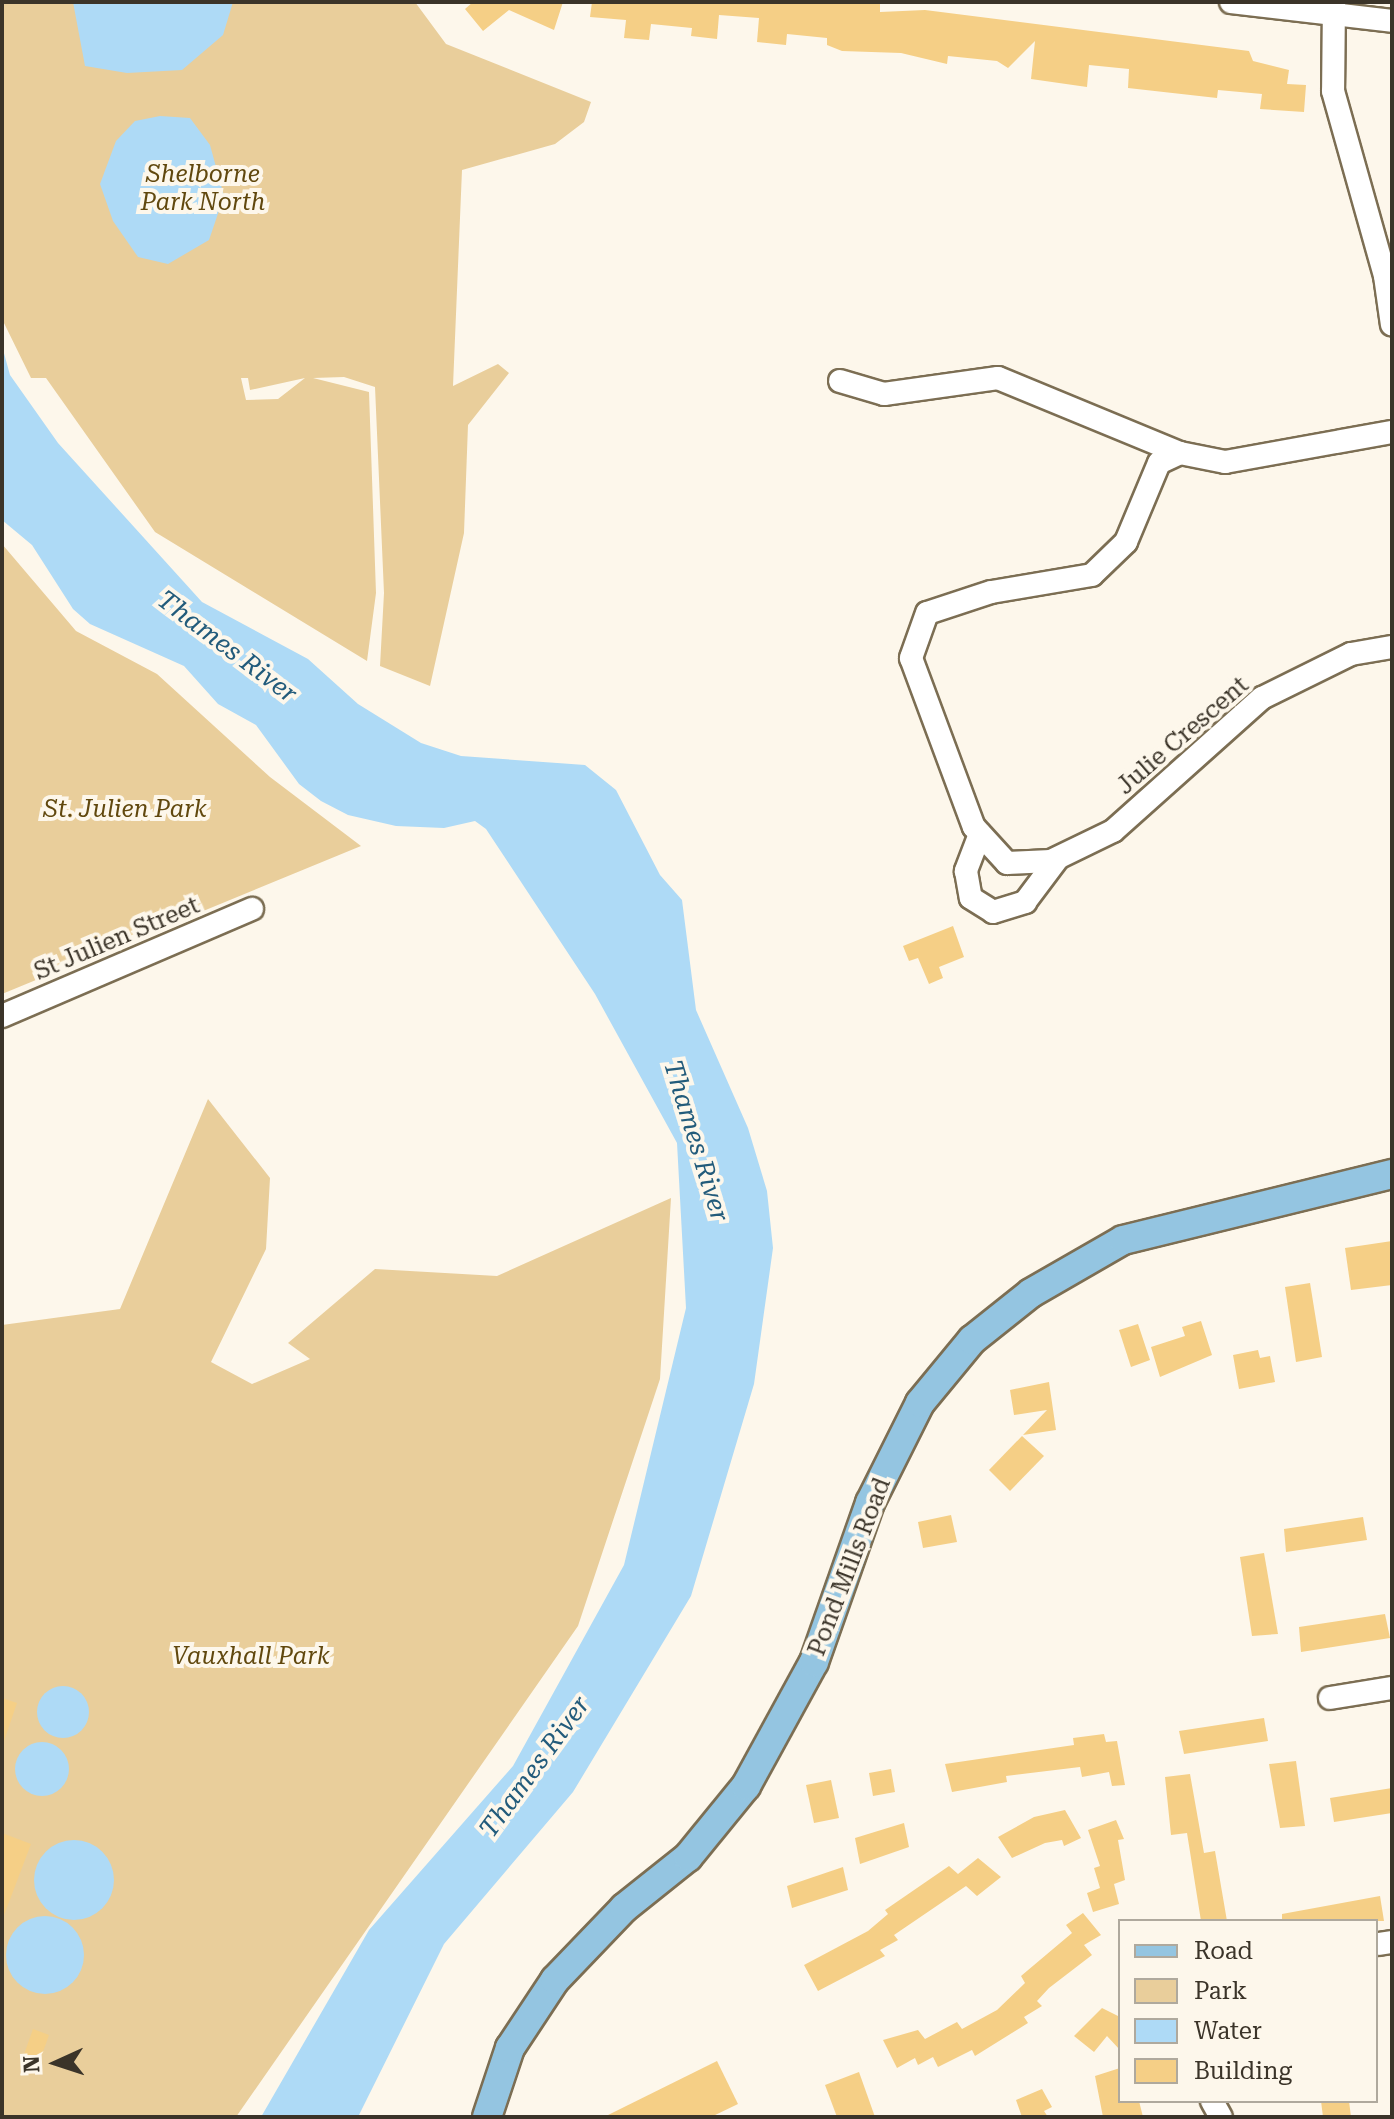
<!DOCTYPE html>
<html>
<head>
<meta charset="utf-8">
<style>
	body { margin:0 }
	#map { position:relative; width:1394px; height:2119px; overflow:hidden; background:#fdf7eb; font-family:"Roboto Serif",serif }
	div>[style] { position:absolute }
	.green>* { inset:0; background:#e9ce9b }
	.water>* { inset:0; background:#aedaf6 }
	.round { border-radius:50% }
	.building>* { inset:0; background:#f5cf86 }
	.roads { filter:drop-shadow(2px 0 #7c6e53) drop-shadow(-2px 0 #7c6e53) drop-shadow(0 2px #7c6e53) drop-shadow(0 -2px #7c6e53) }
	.minor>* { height:22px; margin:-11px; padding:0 11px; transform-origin:11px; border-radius:11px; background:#fff }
	.major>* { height:28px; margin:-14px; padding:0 14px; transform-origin:14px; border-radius:14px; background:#94c5e1 }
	span { translate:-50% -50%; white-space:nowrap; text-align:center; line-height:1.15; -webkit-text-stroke:8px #fdf7eb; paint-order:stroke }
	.park-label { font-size:24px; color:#61480e; font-style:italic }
	.street-label { font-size:24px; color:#3b3429 }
	.water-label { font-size:26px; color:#225b7b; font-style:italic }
	.frame { position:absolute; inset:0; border:4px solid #3b3429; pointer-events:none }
	.legend { position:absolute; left:1118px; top:1919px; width:260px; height:184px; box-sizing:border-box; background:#fdf7eb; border:2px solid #afa99d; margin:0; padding:10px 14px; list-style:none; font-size:24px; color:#3b3429 }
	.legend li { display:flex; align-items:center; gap:16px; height:40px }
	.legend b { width:40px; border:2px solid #afa99d }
	.north { position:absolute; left:16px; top:2023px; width:80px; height:80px; -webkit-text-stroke:6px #fdf7eb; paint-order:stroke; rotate:267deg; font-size:22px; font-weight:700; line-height:32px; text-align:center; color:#3b3429 }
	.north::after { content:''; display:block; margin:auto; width:28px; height:36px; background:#3b3429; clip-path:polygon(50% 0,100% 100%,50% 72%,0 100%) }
</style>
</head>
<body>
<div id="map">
	<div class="green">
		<div style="clip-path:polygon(evenodd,2px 2px,415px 2px,446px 44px,591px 102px,584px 122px,555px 144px,462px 170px,453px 386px,498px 364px,509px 373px,468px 425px,464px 533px,430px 686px,380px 666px,384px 593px,375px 387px,344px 377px,313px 378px,369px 392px,376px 593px,367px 661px,155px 532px,46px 378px,31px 378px,2px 319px,2px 2px,241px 378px,248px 378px,250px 390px,305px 378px,278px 399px,246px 400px,241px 378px)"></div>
		<div style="clip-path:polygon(2px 544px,76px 631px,157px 674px,270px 777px,361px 846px,2px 994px)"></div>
		<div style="clip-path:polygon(208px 1099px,270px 1178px,266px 1249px,211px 1362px,252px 1384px,310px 1359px,288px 1343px,375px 1269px,497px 1276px,671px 1198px,660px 1379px,578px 1626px,236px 2117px,2px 2117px,2px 1325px,120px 1309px)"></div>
	</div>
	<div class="water">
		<div style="clip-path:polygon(73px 2px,233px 2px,223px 35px,182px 70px,127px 73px,85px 66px)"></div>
		<div style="clip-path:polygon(160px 116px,190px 118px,210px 145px,224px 196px,209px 240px,168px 264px,138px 257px,113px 221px,100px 184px,116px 141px,135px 121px)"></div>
		<div style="clip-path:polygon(2px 346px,10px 375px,58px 443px,202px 602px,308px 659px,358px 704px,421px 743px,461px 756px,585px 765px,616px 790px,660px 875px,682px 900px,696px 1010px,748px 1128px,767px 1191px,773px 1248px,754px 1384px,691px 1596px,573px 1792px,444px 1944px,358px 2117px,261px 2117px,369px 1930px,513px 1766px,624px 1565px,686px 1308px,677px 1143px,595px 994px,486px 829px,475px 821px,444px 828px,396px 826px,348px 815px,321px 801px,299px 784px,256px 725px,218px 704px,184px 666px,90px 624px,73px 609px,32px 545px,2px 520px)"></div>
		<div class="round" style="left:37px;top:1686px;width:52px;height:52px"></div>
		<div class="round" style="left:15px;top:1742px;width:54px;height:54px"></div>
		<div class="round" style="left:34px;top:1840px;width:80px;height:80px"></div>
		<div class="round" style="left:6px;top:1916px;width:78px;height:78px"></div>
	</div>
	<div class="building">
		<div style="clip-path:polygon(473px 2px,563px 2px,554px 30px,509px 10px,483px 31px,465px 9px)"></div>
		<div style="clip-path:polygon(592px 2px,880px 4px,880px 12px,925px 10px,1249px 51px,1253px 61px,1289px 70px,1287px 84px,1306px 85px,1304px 112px,1260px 109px,1262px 94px,1218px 90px,1217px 98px,1128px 88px,1129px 69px,1089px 65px,1087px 87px,1031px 79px,1035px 41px,1008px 68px,997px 61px,948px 56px,947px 64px,901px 53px,842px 51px,827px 45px,827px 38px,787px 34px,786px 45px,757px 42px,759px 18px,719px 15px,717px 39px,691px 36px,692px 28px,651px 24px,649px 40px,624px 38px,626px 20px,590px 17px)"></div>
		<div style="clip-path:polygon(953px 926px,964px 957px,939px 967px,943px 978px,929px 984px,918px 958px,909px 961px,903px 946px)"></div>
		<div style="clip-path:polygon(1392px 1241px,1392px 1285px,1351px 1290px,1345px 1248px)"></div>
		<div style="clip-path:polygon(1310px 1283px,1322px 1357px,1296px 1362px,1285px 1287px)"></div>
		<div style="clip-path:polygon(1201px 1321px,1212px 1355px,1160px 1377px,1151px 1347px,1185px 1336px,1182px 1327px)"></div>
		<div style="clip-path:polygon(1138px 1324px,1150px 1360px,1131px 1367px,1119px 1330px)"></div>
		<div style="clip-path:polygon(1258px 1350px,1260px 1358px,1270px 1356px,1275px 1382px,1239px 1389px,1233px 1355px)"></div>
		<div style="clip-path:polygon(1049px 1382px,1056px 1430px,1023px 1435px,1047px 1410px,1014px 1415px,1010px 1390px)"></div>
		<div style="clip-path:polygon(1022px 1436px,1044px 1456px,1010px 1491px,989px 1470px)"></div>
		<div style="clip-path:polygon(951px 1515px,957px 1542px,923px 1548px,918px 1522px)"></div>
		<div style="clip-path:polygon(1363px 1517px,1367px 1540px,1286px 1552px,1284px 1529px)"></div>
		<div style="clip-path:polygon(1264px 1553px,1278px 1634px,1252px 1636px,1240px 1557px)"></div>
		<div style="clip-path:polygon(1385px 1614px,1390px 1638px,1301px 1652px,1299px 1627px)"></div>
		<div style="clip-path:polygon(2px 1698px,17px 1703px,4px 1741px,2px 1740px)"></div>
		<div style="clip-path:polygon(1264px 1718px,1268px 1741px,1184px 1754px,1179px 1731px)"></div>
		<div style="clip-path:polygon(1104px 1734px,1106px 1742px,1117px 1741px,1125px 1785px,1112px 1786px,1109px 1772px,1082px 1777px,1080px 1767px,1006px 1776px,1007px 1782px,952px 1792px,945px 1764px,1074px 1745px,1073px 1738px)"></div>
		<div style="clip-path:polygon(1296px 1761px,1305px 1826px,1280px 1828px,1269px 1764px)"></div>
		<div style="clip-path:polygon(891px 1769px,895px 1792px,873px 1796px,869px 1773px)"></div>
		<div style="clip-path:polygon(1190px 1774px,1204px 1853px,1215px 1851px,1227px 1921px,1201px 1921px,1187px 1833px,1171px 1835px,1165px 1777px)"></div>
		<div style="clip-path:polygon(831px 1780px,839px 1818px,814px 1823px,806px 1785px)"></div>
		<div style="clip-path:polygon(1392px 1788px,1392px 1813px,1334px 1822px,1330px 1798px)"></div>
		<div style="clip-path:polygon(1065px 1810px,1081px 1838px,1064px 1846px,1062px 1840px,1045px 1843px,1012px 1858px,998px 1837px,1034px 1817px)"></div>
		<div style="clip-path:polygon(1116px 1820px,1124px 1839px,1118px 1840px,1125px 1880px,1114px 1884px,1119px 1904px,1093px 1912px,1087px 1893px,1100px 1888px,1094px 1868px,1100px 1866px,1088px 1830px)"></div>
		<div style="clip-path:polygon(904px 1823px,909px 1847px,860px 1864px,855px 1838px)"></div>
		<div style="clip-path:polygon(2px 1833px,31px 1844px,3px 1918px,2px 1917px)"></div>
		<div style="clip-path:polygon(978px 1858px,1001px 1877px,977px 1896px,966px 1886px,894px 1935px,898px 1940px,880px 1950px,885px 1956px,818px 1991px,804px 1965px,868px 1931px,888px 1914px,885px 1910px,949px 1866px,958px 1874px)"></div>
		<div style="clip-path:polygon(843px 1867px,848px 1890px,792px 1908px,787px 1886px)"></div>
		<div style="clip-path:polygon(1380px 1896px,1384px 1921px,1282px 1921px,1282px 1914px)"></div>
		<div style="clip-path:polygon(1083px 1913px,1101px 1935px,1084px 1945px,1092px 1955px,1049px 1988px,1037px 2001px,1042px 2006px,1024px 2017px,1028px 2023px,975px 2056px,972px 2050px,938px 2067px,933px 2057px,918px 2065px,915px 2058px,897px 2068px,883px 2040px,918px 2030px,925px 2039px,957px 2022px,962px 2029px,997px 2010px,1025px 1983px,1021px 1976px,1072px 1933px,1066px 1925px)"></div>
		<div style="clip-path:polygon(1102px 2008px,1120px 2017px,1120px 2050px,1107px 2036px,1094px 2052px,1074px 2036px)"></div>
		<div style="clip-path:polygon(33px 2029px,49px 2035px,38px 2066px,22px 2060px)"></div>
		<div style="clip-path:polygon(717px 2061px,738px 2104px,711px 2117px,604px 2117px)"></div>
		<div style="clip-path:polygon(1120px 2068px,1120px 2101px,1139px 2101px,1143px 2117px,1103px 2117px,1095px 2076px)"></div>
		<div style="clip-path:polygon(859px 2072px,875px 2117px,837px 2117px,825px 2085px)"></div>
		<div style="clip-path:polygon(1042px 2089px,1052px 2107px,1044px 2111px,1048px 2117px,1022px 2117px,1016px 2100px)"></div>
		<div style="clip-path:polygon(1321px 2101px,1349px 2101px,1351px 2117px,1323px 2117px)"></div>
	</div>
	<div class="roads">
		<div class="minor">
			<div style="left:1231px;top:2px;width:162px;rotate:6.7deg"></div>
			<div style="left:1334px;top:2px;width:89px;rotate:90.6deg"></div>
			<div style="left:1333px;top:91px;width:192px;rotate:74.3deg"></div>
			<div style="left:1385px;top:276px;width:49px;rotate:81.9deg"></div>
			<div style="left:840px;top:381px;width:46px;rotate:16.5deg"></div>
			<div style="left:884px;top:394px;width:115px;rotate:-8deg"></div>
			<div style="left:998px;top:378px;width:197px;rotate:22.4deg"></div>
			<div style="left:1180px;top:453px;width:46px;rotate:11.3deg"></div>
			<div style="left:1225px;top:462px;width:170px;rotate:-10.2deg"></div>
			<div style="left:1180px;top:453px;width:23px;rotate:155deg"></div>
			<div style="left:1159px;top:463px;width:86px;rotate:112.7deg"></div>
			<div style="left:1126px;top:542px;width:47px;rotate:135.9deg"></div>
			<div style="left:1092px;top:575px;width:102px;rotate:170.4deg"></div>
			<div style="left:991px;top:592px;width:67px;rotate:161.8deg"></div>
			<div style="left:927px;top:613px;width:48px;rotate:109.6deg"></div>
			<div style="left:911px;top:658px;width:180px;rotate:69.6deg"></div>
			<div style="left:974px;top:827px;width:49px;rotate:47.5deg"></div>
			<div style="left:1007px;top:863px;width:44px;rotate:-2.6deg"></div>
			<div style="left:1051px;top:861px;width:69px;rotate:-25.8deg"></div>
			<div style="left:1113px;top:831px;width:200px;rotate:-41.8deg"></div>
			<div style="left:1262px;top:698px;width:99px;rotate:-26.3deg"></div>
			<div style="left:1351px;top:654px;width:42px;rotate:-9.7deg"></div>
			<div style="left:980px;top:834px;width:40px;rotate:111deg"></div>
			<div style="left:966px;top:871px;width:27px;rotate:80deg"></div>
			<div style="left:971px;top:898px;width:26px;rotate:32deg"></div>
			<div style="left:993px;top:912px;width:34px;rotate:-17deg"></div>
			<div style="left:1025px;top:902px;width:55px;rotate:-53.1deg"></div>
			<div style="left:2px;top:1016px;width:272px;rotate:-23.2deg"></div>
			<div style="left:1330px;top:1698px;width:63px;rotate:-9.2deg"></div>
			<div style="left:1379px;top:1944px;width:13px;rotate:-9deg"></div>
			<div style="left:1212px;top:2101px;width:18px;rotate:61deg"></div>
		</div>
		<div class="major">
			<div style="left:487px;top:2117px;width:73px;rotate:-71.6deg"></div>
			<div style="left:510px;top:2048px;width:82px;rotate:-56.5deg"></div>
			<div style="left:555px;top:1980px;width:100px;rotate:-46.2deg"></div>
			<div style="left:624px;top:1908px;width:82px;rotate:-38.6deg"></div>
			<div style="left:688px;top:1857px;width:92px;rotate:-50.8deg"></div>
			<div style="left:746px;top:1786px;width:141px;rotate:-61.3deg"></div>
			<div style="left:814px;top:1662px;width:169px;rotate:-70.6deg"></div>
			<div style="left:870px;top:1503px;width:112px;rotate:-63.4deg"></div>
			<div style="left:920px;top:1403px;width:82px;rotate:-50.5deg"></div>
			<div style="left:972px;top:1340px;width:75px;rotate:-38.5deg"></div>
			<div style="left:1031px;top:1293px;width:106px;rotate:-29.9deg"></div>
			<div style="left:1123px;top:1240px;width:277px;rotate:-13.8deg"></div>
		</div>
	</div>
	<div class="park-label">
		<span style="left:203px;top:189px">Shelborne<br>Park North</span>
		<span style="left:125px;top:810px">St. Julien Park</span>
		<span style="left:251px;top:1657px">Vauxhall Park</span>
	</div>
	<div class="street-label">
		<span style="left:1183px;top:736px;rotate:-41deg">Julie Crescent</span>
		<span style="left:117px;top:939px;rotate:-23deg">St Julien Street</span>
		<span style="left:850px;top:1567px;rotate:-69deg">Pond Mills Road</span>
	</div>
	<div class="water-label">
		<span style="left:227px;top:647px;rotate:37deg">Thames River</span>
		<span style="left:696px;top:1141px;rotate:73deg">Thames River</span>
		<span style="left:535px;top:1767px;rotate:-54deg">Thames River</span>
	</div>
	<div class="frame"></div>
	<ul class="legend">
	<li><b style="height:10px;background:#94c5e1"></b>Road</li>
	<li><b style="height:22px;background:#e9ce9b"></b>Park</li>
	<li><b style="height:22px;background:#aedaf6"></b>Water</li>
	<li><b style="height:22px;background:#f5cf86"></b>Building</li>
	</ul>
	<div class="north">N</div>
</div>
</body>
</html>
